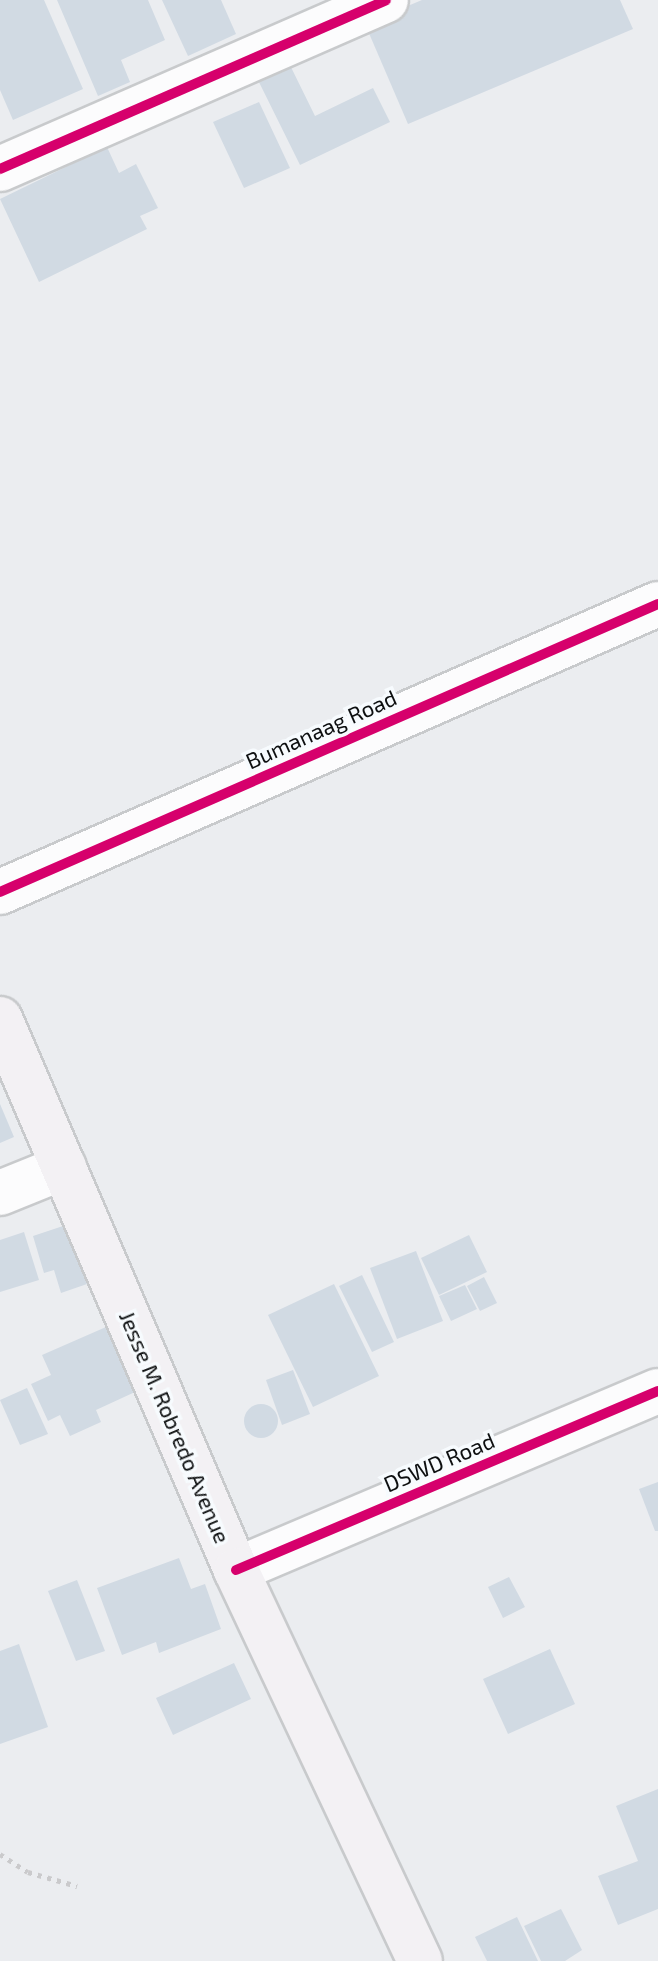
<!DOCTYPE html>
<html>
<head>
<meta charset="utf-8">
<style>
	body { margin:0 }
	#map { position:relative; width:658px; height:1961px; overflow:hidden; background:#ebedf0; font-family:"Exo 2",sans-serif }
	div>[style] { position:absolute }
	.building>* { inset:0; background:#d1dae3 }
	.round { border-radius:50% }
	.path>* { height:5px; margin-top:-2.5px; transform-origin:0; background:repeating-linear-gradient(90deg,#cacacc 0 4px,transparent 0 10px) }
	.roads { filter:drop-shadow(2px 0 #c8cacc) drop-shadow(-2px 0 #c8cacc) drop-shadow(0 2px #c8cacc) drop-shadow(0 -2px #c8cacc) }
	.street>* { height:44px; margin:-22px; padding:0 22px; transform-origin:22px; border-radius:22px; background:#fcfcfd }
	.secondary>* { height:44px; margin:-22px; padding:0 22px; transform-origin:22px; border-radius:22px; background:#f3f1f4 }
	.cycleway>* { height:10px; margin:-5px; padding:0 5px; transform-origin:5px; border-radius:5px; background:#d6006c }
	span { translate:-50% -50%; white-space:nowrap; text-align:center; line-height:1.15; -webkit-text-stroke:7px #f7fbfe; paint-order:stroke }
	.street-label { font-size:22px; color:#0d0f10 }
</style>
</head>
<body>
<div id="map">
	<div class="building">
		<div style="clip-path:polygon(0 0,44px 0,83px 89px,13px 120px,0 90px)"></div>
		<div style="clip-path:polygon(57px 0,148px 0,165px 40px,121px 60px,130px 82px,98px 96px)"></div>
		<div style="clip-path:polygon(162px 0,221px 0,236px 34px,188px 56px)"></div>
		<div style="clip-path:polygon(422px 0,620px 0,633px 29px,408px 124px,365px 24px)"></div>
		<div style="clip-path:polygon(286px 57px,315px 116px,373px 88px,390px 122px,300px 165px,254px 72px)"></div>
		<div style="clip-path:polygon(259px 102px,290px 168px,244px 188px,213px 122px)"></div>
		<div style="clip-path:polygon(107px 147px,119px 173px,136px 164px,158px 208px,140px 216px,147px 229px,39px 282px,0 199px)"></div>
		<div style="clip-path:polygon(0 1104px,14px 1137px,0 1143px)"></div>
		<div style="clip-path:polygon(69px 1224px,87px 1284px,61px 1293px,54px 1270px,44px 1273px,33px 1236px)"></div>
		<div style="clip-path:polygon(24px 1232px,39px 1280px,0 1292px,0 1240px)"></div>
		<div style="clip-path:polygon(469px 1235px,487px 1272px,439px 1295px,421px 1258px)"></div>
		<div style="clip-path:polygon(416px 1251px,443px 1321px,397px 1339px,370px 1268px)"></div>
		<div style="clip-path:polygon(362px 1275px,394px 1342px,372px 1352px,339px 1286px)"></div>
		<div style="clip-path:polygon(484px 1277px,497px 1303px,480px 1311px,467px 1286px)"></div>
		<div style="clip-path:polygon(334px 1284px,379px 1376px,313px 1407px,268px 1315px)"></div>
		<div style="clip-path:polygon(465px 1285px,477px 1309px,451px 1321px,439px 1296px)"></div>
		<div style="clip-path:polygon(106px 1327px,135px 1392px,96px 1410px,101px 1422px,70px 1436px,60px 1415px,48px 1421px,31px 1384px,51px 1375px,42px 1355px)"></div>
		<div style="clip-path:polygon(293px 1370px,310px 1414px,282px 1425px,266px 1380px)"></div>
		<div style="clip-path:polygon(27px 1388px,48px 1434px,20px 1445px,0 1400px)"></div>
		<div class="round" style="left:244px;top:1404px;width:34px;height:34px"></div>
		<div style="clip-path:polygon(658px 1482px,658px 1531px,655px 1531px,639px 1489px)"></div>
		<div style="clip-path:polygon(179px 1558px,191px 1589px,205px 1584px,221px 1629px,159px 1653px,156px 1642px,122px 1655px,97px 1588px)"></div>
		<div style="clip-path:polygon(509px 1577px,525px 1607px,503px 1618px,488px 1587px)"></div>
		<div style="clip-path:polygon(77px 1580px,105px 1651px,76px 1661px,48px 1591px)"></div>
		<div style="clip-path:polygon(19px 1644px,48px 1727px,0 1744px,0 1651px)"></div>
		<div style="clip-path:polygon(550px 1649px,575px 1704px,508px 1734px,483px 1679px)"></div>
		<div style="clip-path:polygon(234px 1663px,251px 1699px,173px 1735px,156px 1698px)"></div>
		<div style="clip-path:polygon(658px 1789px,658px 1909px,618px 1925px,598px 1876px,638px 1861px,616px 1806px)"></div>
		<div style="clip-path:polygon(561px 1909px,582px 1950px,565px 1961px,541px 1961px,524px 1926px)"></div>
		<div style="clip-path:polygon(517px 1917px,538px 1961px,487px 1961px,475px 1937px)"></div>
	</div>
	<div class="path">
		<div style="left:0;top:1854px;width:33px;rotate:33deg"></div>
		<div style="left:28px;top:1872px;width:51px;rotate:15.9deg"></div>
	</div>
	<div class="roads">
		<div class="street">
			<div style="left:0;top:169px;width:421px;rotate:-23.6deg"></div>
			<div style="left:0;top:892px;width:718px;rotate:-23.64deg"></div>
			<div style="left:0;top:1193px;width:69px;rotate:-22.1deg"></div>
			<div style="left:236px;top:1570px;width:458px;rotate:-23deg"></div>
		</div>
		<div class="secondary">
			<div style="left:0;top:1019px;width:599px;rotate:66.81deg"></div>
			<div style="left:236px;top:1570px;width:432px;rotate:64.8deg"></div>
		</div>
	</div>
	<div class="cycleway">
		<div style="left:0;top:169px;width:421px;rotate:-23.6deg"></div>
		<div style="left:0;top:892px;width:718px;rotate:-23.64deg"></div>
		<div style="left:236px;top:1570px;width:458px;rotate:-23deg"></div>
	</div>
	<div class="street-label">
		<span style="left:321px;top:729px;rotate:-24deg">Bumanaag Road</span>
		<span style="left:175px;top:1427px;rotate:67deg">Jesse M. Robredo Avenue</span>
		<span style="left:439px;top:1462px;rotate:-23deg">DSWD Road</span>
	</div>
</div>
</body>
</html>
